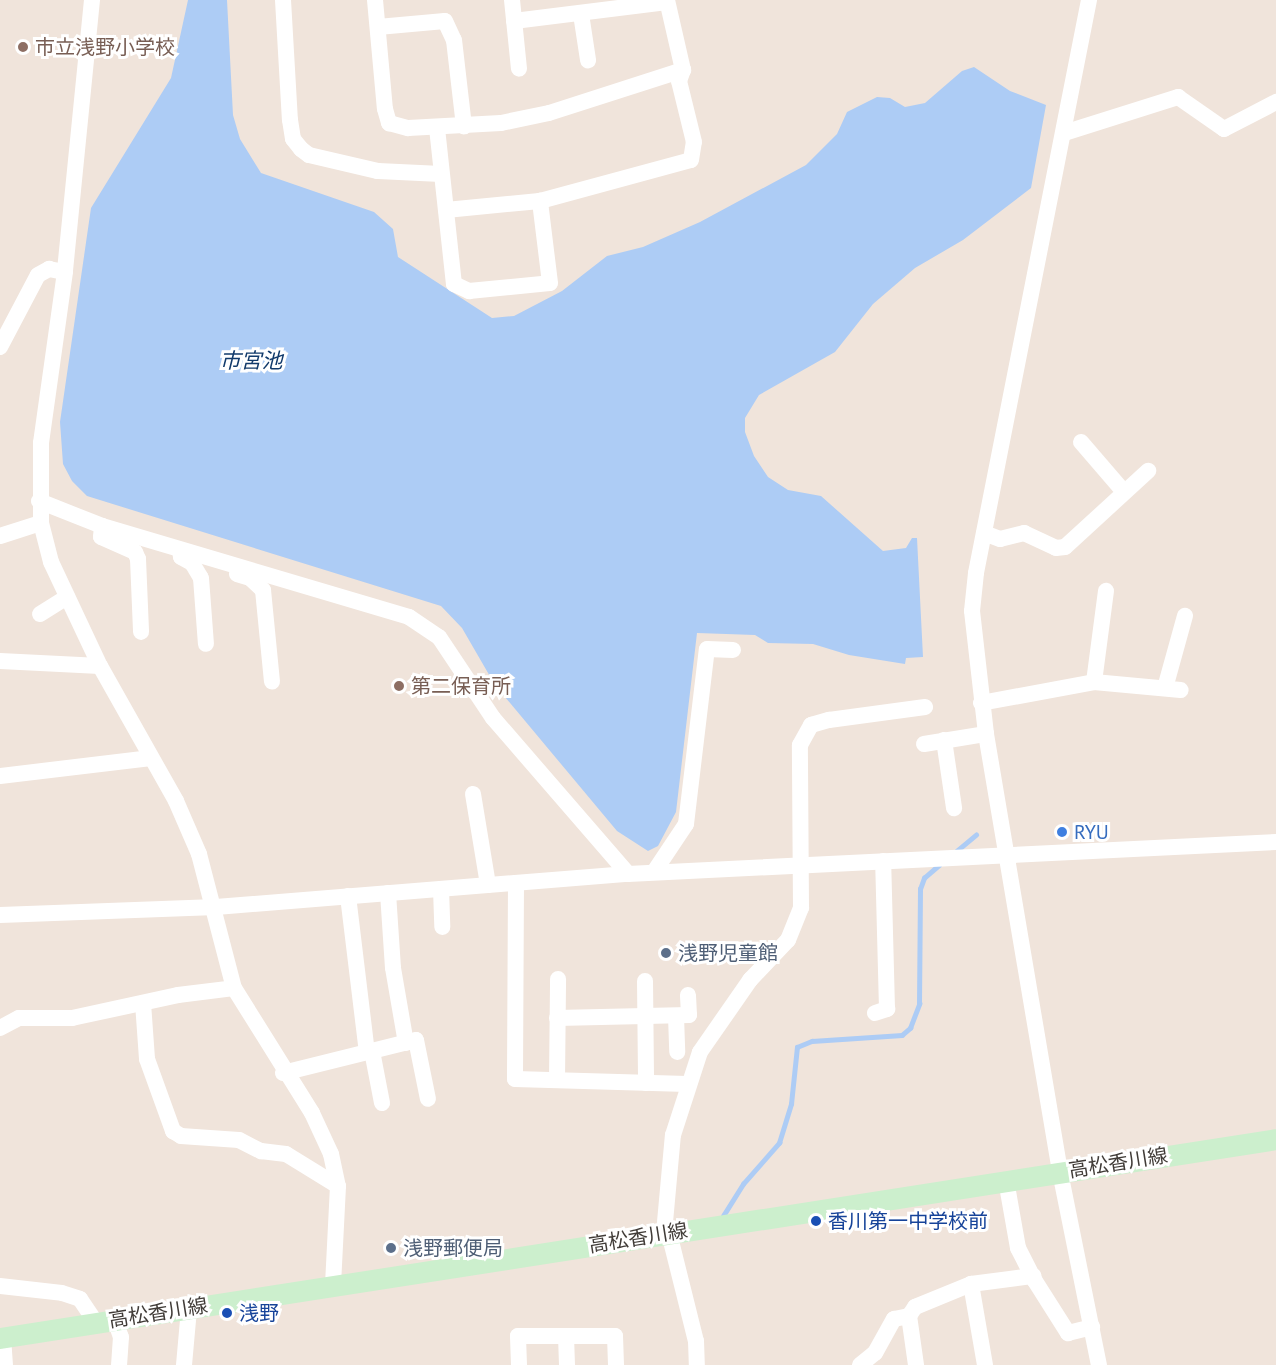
<!DOCTYPE html>
<html>
<head>
<meta charset="utf-8">
<style>
	body { margin:0 }
	#map { position:relative; width:1276px; height:1365px; overflow:hidden; background:#f0e4db; font-family:"PT Sans","Noto Sans JP",sans-serif }
	div>[style] { position:absolute }
	.water>* { inset:0; background:#adccf5 }
	.stream>* { height:4.5px; margin:-2.25px; padding:0 2.25px; transform-origin:2.25px; border-radius:2.25px; background:#adccf5 }
	.minor>* { height:16px; margin:-8px; padding:0 8px; transform-origin:8px; border-radius:8px; background:#fff }
	.major>* { height:21px; margin:-10.5px; padding:0 10.5px; transform-origin:10.5px; border-radius:10.5px; background:#ccefcd }
	.dots>* { width:16px; height:16px; translate:-50% -50%; box-sizing:border-box; border:3px solid #fff; border-radius:50% }
	span { translate:-50% -50%; white-space:nowrap; text-align:center; line-height:1.15; -webkit-text-stroke:6px #fff; paint-order:stroke }
	.education-label { font-size:20px; color:#785e54 }
	.left { translate:0 -50%; text-align:left }
	.shop-label { font-size:20px; color:#366cbe }
	.service-label { font-size:20px; color:#4e5e75 }
	.street-label { font-size:20px; color:#413c38 }
	.transit-label { font-size:20px; color:#164399 }
	.water-label { font-size:21px; color:#113a6b; font-style:italic }
</style>
</head>
<body>
<div id="map">
	<div class="water">
		<div style="clip-path:polygon(188px 0,227px 0,233px 115px,240px 139px,261px 173px,374px 212px,393px 229px,398px 257px,492px 318px,514px 316px,562px 291px,607px 256px,643px 247px,700px 222px,806px 165px,837px 134px,847px 112px,877px 97px,890px 98px,905px 107px,925px 103px,962px 71px,974px 67px,1010px 91px,1046px 105px,1031px 188px,963px 240px,915px 268px,873px 304px,835px 352px,759px 395px,745px 418px,745px 432px,754px 456px,768px 477px,788px 490px,821px 496px,883px 551px,906px 548px,912px 538px,917px 538px,923px 657px,906px 658px,905px 664px,849px 655px,813px 644px,768px 643px,755px 635px,697px 633px,676px 812px,658px 846px,648px 851px,617px 831px,495px 685px,462px 628px,441px 606px,87px 496px,72px 481px,63px 464px,60px 422px,91px 208px,171px 78px)"></div>
	</div>
	<div class="stream">
		<div style="left:953px;top:854px;width:30px;rotate:-40deg"></div>
		<div style="left:723px;top:1216px;width:38px;rotate:-58deg"></div>
		<div style="left:743px;top:1184px;width:55px;rotate:-48.7deg"></div>
		<div style="left:779px;top:1143px;width:41px;rotate:-72.9deg"></div>
		<div style="left:791px;top:1104px;width:57px;rotate:-84deg"></div>
		<div style="left:797px;top:1047px;width:16px;rotate:-22deg"></div>
		<div style="left:812px;top:1041px;width:90px;rotate:-3.8deg"></div>
		<div style="left:902px;top:1035px;width:11px;rotate:-41deg"></div>
		<div style="left:910px;top:1028px;width:26px;rotate:-69deg"></div>
		<div style="left:919px;top:1004px;width:115px;rotate:-89.5deg"></div>
		<div style="left:920px;top:889px;width:12px;rotate:-70deg"></div>
		<div style="left:924px;top:878px;width:20px;rotate:-41deg"></div>
	</div>
	<div class="minor">
		<div style="left:92px;top:0;width:273px;rotate:95.7deg"></div>
		<div style="left:65px;top:272px;width:173px;rotate:98deg"></div>
		<div style="left:41px;top:443px;width:80px;rotate:90deg"></div>
		<div style="left:41px;top:523px;width:40px;rotate:75.6deg"></div>
		<div style="left:51px;top:562px;width:115px;rotate:64.8deg"></div>
		<div style="left:100px;top:666px;width:155px;rotate:60.6deg"></div>
		<div style="left:176px;top:801px;width:58px;rotate:66.5deg"></div>
		<div style="left:199px;top:854px;width:138px;rotate:75.4deg"></div>
		<div style="left:234px;top:988px;width:147px;rotate:58deg"></div>
		<div style="left:312px;top:1113px;width:45px;rotate:65.1deg"></div>
		<div style="left:331px;top:1154px;width:33px;rotate:78deg"></div>
		<div style="left:338px;top:1186px;width:100px;rotate:92.9deg"></div>
		<div style="left:283px;top:0;width:120px;rotate:86.7deg"></div>
		<div style="left:290px;top:120px;width:19px;rotate:81deg"></div>
		<div style="left:293px;top:139px;width:13px;rotate:51deg"></div>
		<div style="left:301px;top:149px;width:10px;rotate:37deg"></div>
		<div style="left:309px;top:155px;width:71px;rotate:13.1deg"></div>
		<div style="left:378px;top:171px;width:63px;rotate:2.7deg"></div>
		<div style="left:375px;top:0;width:109px;rotate:84.8deg"></div>
		<div style="left:385px;top:109px;width:15px;rotate:74deg"></div>
		<div style="left:389px;top:123px;width:20px;rotate:15deg"></div>
		<div style="left:408px;top:128px;width:93px;rotate:-3.1deg"></div>
		<div style="left:501px;top:123px;width:49px;rotate:-11.8deg"></div>
		<div style="left:549px;top:113px;width:141px;rotate:-17.8deg"></div>
		<div style="left:683px;top:70px;width:72px;rotate:-102.9deg"></div>
		<div style="left:512px;top:0;width:69px;rotate:84.2deg"></div>
		<div style="left:1089px;top:0;width:584px;rotate:101.16deg"></div>
		<div style="left:976px;top:573px;width:38px;rotate:96deg"></div>
		<div style="left:972px;top:611px;width:124px;rotate:83.5deg"></div>
		<div style="left:986px;top:734px;width:444px;rotate:80.4deg"></div>
		<div style="left:1060px;top:1172px;width:197px;rotate:78.6deg"></div>
		<div style="left:581px;top:14px;width:47px;rotate:81.3deg"></div>
		<div style="left:514px;top:21px;width:154px;rotate:-7.1deg"></div>
		<div style="left:378px;top:27px;width:67px;rotate:-5.1deg"></div>
		<div style="left:445px;top:21px;width:21px;rotate:65deg"></div>
		<div style="left:454px;top:40px;width:87px;rotate:83.4deg"></div>
		<div style="left:437px;top:128px;width:157px;rotate:83.8deg"></div>
		<div style="left:454px;top:284px;width:17px;rotate:25deg"></div>
		<div style="left:469px;top:291px;width:81px;rotate:-5.6deg"></div>
		<div style="left:550px;top:283px;width:83px;rotate:-97deg"></div>
		<div style="left:1064px;top:133px;width:120px;rotate:-17.5deg"></div>
		<div style="left:1178px;top:97px;width:56px;rotate:34.8deg"></div>
		<div style="left:1224px;top:129px;width:59px;rotate:-27.4deg"></div>
		<div style="left:446px;top:210px;width:94px;rotate:-5.5deg"></div>
		<div style="left:540px;top:201px;width:156px;rotate:-15.2deg"></div>
		<div style="left:691px;top:160px;width:18px;rotate:-81deg"></div>
		<div style="left:694px;top:142px;width:63px;rotate:-103.8deg"></div>
		<div style="left:679px;top:81px;width:12px;rotate:-70deg"></div>
		<div style="left:0;top:347px;width:81px;rotate:-62.2deg"></div>
		<div style="left:38px;top:275px;width:13px;rotate:-29deg"></div>
		<div style="left:49px;top:269px;width:16px;rotate:11deg"></div>
		<div style="left:1081px;top:442px;width:66px;rotate:49.3deg"></div>
		<div style="left:39px;top:501px;width:68px;rotate:21.6deg"></div>
		<div style="left:102px;top:526px;width:320px;rotate:16.5deg"></div>
		<div style="left:409px;top:617px;width:36px;rotate:34deg"></div>
		<div style="left:439px;top:637px;width:97px;rotate:56.3deg"></div>
		<div style="left:493px;top:718px;width:206px;rotate:49.1deg"></div>
		<div style="left:102px;top:526px;width:11px;rotate:95deg"></div>
		<div style="left:101px;top:537px;width:37px;rotate:24deg"></div>
		<div style="left:135px;top:552px;width:8px;rotate:67deg"></div>
		<div style="left:138px;top:559px;width:73px;rotate:87.6deg"></div>
		<div style="left:984px;top:533px;width:17px;rotate:21deg"></div>
		<div style="left:1000px;top:539px;width:25px;rotate:-14deg"></div>
		<div style="left:1024px;top:533px;width:35px;rotate:25deg"></div>
		<div style="left:1056px;top:548px;width:9px;rotate:-6deg"></div>
		<div style="left:1065px;top:547px;width:113px;rotate:-42.5deg"></div>
		<div style="left:0;top:536px;width:43px;rotate:-17.6deg"></div>
		<div style="left:180px;top:550px;width:7px;rotate:82deg"></div>
		<div style="left:181px;top:557px;width:13px;rotate:29deg"></div>
		<div style="left:192px;top:563px;width:17px;rotate:59deg"></div>
		<div style="left:201px;top:578px;width:66px;rotate:85.7deg"></div>
		<div style="left:237px;top:574px;width:14px;rotate:17deg"></div>
		<div style="left:250px;top:578px;width:18px;rotate:43deg"></div>
		<div style="left:263px;top:590px;width:92px;rotate:84.4deg"></div>
		<div style="left:40px;top:614px;width:32px;rotate:-32deg"></div>
		<div style="left:0;top:661px;width:100px;rotate:2.9deg"></div>
		<div style="left:1094px;top:682px;width:92px;rotate:-82.5deg"></div>
		<div style="left:1165px;top:688px;width:75px;rotate:-74.5deg"></div>
		<div style="left:981px;top:703px;width:115px;rotate:-10.5deg"></div>
		<div style="left:1094px;top:682px;width:87px;rotate:5.3deg"></div>
		<div style="left:944px;top:740px;width:69px;rotate:81.6deg"></div>
		<div style="left:924px;top:744px;width:63px;rotate:-9.2deg"></div>
		<div style="left:0;top:776px;width:152px;rotate:-6.8deg"></div>
		<div style="left:473px;top:794px;width:92px;rotate:80.6deg"></div>
		<div style="left:654px;top:872px;width:58px;rotate:-56.3deg"></div>
		<div style="left:686px;top:824px;width:176px;rotate:-83.2deg"></div>
		<div style="left:707px;top:649px;width:26px;rotate:2deg"></div>
		<div style="left:516px;top:883px;width:196px;rotate:90.3deg"></div>
		<div style="left:515px;top:1079px;width:172px;rotate:1.7deg"></div>
		<div style="left:441px;top:889px;width:38px;rotate:88deg"></div>
		<div style="left:388px;top:893px;width:75px;rotate:86.2deg"></div>
		<div style="left:393px;top:968px;width:76px;rotate:80.2deg"></div>
		<div style="left:348px;top:896px;width:157px;rotate:83.1deg"></div>
		<div style="left:0;top:915px;width:216px;rotate:-2.1deg"></div>
		<div style="left:216px;top:907px;width:413px;rotate:-4.6deg"></div>
		<div style="left:628px;top:874px;width:649px;rotate:-2.83deg"></div>
		<div style="left:645px;top:981px;width:102px;rotate:89.4deg"></div>
		<div style="left:143px;top:1003px;width:56px;rotate:85.9deg"></div>
		<div style="left:147px;top:1059px;width:77px;rotate:70.1deg"></div>
		<div style="left:173px;top:1131px;width:9px;rotate:32deg"></div>
		<div style="left:181px;top:1136px;width:58px;rotate:3.9deg"></div>
		<div style="left:239px;top:1140px;width:25px;rotate:27deg"></div>
		<div style="left:261px;top:1151px;width:25px;rotate:7deg"></div>
		<div style="left:286px;top:1154px;width:61px;rotate:31.6deg"></div>
		<div style="left:875px;top:1013px;width:13px;rotate:-18deg"></div>
		<div style="left:887px;top:1009px;width:148px;rotate:-91.5deg"></div>
		<div style="left:676px;top:1016px;width:36px;rotate:88deg"></div>
		<div style="left:557px;top:1018px;width:132px;rotate:-1.3deg"></div>
		<div style="left:689px;top:1015px;width:20px;rotate:-93deg"></div>
		<div style="left:0;top:1028px;width:21px;rotate:-28deg"></div>
		<div style="left:19px;top:1018px;width:53px"></div>
		<div style="left:72px;top:1018px;width:108px;rotate:-12.2deg"></div>
		<div style="left:178px;top:995px;width:56px;rotate:-7.1deg"></div>
		<div style="left:372px;top:1051px;width:53px;rotate:79.1deg"></div>
		<div style="left:283px;top:1073px;width:137px;rotate:-13.9deg"></div>
		<div style="left:416px;top:1040px;width:60px;rotate:78.5deg"></div>
		<div style="left:557px;top:1080px;width:101px;rotate:-89.4deg"></div>
		<div style="left:1006px;top:1180px;width:69px;rotate:80deg"></div>
		<div style="left:1018px;top:1248px;width:37px;rotate:63deg"></div>
		<div style="left:1035px;top:1281px;width:62px;rotate:57.6deg"></div>
		<div style="left:1068px;top:1333px;width:25px;rotate:-14deg"></div>
		<div style="left:664px;top:1233px;width:98px;rotate:-84.8deg"></div>
		<div style="left:673px;top:1135px;width:87px;rotate:-72deg"></div>
		<div style="left:700px;top:1052px;width:88px;rotate:-55.2deg"></div>
		<div style="left:750px;top:980px;width:55px;rotate:-46.5deg"></div>
		<div style="left:788px;top:940px;width:35px;rotate:-68deg"></div>
		<div style="left:801px;top:908px;width:163px;rotate:-90.4deg"></div>
		<div style="left:800px;top:745px;width:23px;rotate:-61deg"></div>
		<div style="left:811px;top:725px;width:19px;rotate:-16deg"></div>
		<div style="left:829px;top:720px;width:97px;rotate:-7.7deg"></div>
		<div style="left:669px;top:1233px;width:111px;rotate:76deg"></div>
		<div style="left:696px;top:1341px;width:24px;rotate:88deg"></div>
		<div style="left:971px;top:1284px;width:82px;rotate:80.2deg"></div>
		<div style="left:0;top:1286px;width:62px;rotate:6.4deg"></div>
		<div style="left:62px;top:1293px;width:19px;rotate:18deg"></div>
		<div style="left:80px;top:1299px;width:29px;rotate:56deg"></div>
		<div style="left:115px;top:1320px;width:18px;rotate:71deg"></div>
		<div style="left:121px;top:1337px;width:28px;rotate:94deg"></div>
		<div style="left:566px;top:1336px;width:29px;rotate:88deg"></div>
		<div style="left:3px;top:1337px;width:28px;rotate:86deg"></div>
		<div style="left:184px;top:1365px;width:56px;rotate:-84.9deg"></div>
		<div style="left:519px;top:1365px;width:29px;rotate:-92deg"></div>
		<div style="left:518px;top:1336px;width:97px"></div>
		<div style="left:615px;top:1336px;width:29px;rotate:88deg"></div>
		<div style="left:860px;top:1365px;width:19px;rotate:-39deg"></div>
		<div style="left:875px;top:1353px;width:39px;rotate:-61deg"></div>
		<div style="left:894px;top:1319px;width:15px;rotate:-11deg"></div>
		<div style="left:916px;top:1365px;width:49px;rotate:-98.1deg"></div>
		<div style="left:909px;top:1316px;width:11px;rotate:-56deg"></div>
		<div style="left:915px;top:1307px;width:61px;rotate:-22.3deg"></div>
		<div style="left:971px;top:1284px;width:63px;rotate:-7.4deg"></div>
	</div>
	<div class="major">
		<div style="left:0;top:1338px;width:1291px;rotate:-8.86deg"></div>
	</div>
	<div class="dots">
		<div style="left:23px;top:47px;background:#8d6e63"></div>
		<div style="left:399px;top:686px;background:#8d6e63"></div>
		<div style="left:1062px;top:832px;background:#3f7fe0"></div>
		<div style="left:666px;top:953px;background:#5c6f8a"></div>
		<div style="left:816px;top:1221px;background:#1a4fb4"></div>
		<div style="left:391px;top:1248px;background:#5c6f8a"></div>
		<div style="left:227px;top:1313px;background:#1a4fb4"></div>
	</div>
	<div class="education-label">
		<span class="left" style="left:35px;top:47px">市立浅野小学校</span>
		<span class="left" style="left:411px;top:686px">第二保育所</span>
	</div>
	<div class="shop-label">
		<span class="left" style="left:1074px;top:832px">RYU</span>
	</div>
	<div class="service-label">
		<span class="left" style="left:678px;top:953px">浅野児童館</span>
		<span class="left" style="left:403px;top:1248px">浅野郵便局</span>
	</div>
	<div class="street-label">
		<span style="left:1118px;top:1163px;rotate:-9deg">高松香川線</span>
		<span style="left:638px;top:1238px;rotate:-9deg">高松香川線</span>
		<span style="left:158px;top:1313px;rotate:-9deg">高松香川線</span>
	</div>
	<div class="transit-label">
		<span class="left" style="left:828px;top:1221px">香川第一中学校前</span>
		<span class="left" style="left:239px;top:1313px">浅野</span>
	</div>
	<div class="water-label">
		<span style="left:251px;top:361px">市宮池</span>
	</div>
</div>
</body>
</html>
